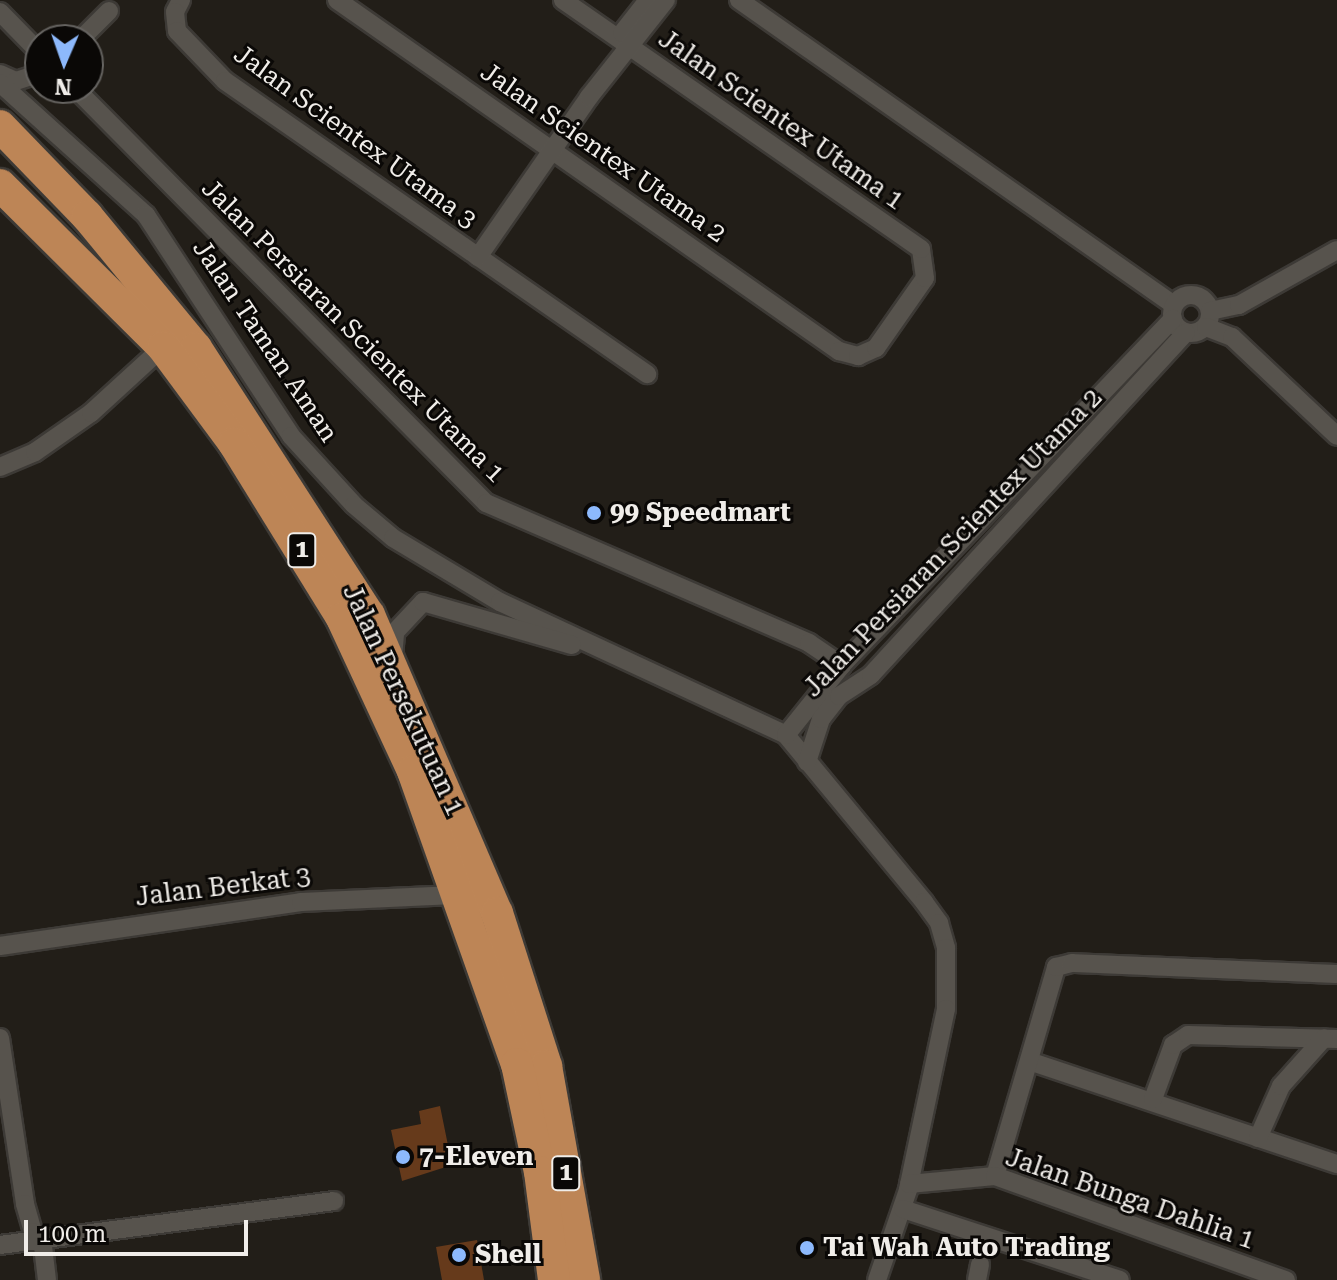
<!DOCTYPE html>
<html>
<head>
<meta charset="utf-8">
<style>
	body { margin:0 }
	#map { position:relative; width:1337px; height:1280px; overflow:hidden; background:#221e18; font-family:"Roboto Serif",serif }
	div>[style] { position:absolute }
	.building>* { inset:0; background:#663a1b }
	.roads { filter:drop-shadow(2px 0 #3d3a36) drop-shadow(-2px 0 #3d3a36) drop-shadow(0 2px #3d3a36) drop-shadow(0 -2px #3d3a36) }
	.street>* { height:18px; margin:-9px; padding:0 9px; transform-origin:9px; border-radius:9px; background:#57534d }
	.street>.ring { margin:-9px; padding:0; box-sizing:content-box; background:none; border:18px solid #57534d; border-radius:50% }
	.highway>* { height:32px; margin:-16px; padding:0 16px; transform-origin:16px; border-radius:16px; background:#bd8556 }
	.dots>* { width:22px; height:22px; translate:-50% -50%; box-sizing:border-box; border:4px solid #0a0806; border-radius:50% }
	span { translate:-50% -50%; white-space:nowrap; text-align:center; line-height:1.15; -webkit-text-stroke:6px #0a0806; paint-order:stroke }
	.shield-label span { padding:2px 6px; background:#0a0806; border:2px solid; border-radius:6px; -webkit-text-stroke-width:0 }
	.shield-label { font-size:24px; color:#f0ede9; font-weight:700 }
	.street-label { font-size:26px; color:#f0ede9 }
	.poi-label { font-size:26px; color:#f0ede9; font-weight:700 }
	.left { translate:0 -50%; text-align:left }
	.north { position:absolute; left:24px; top:24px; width:80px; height:80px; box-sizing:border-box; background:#0a0806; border:2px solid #666461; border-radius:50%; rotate:182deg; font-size:22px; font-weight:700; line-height:32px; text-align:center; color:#f0ede9 }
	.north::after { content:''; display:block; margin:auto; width:28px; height:36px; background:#8db9fc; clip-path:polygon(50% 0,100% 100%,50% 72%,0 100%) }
	.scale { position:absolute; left:24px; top:1220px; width:224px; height:36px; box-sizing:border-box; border:4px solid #f0ede9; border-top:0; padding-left:10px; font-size:24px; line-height:28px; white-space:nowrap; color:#f0ede9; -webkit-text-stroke:6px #0a0806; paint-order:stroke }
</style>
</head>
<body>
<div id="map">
	<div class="building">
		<div style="clip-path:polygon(440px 1106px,452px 1165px,402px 1181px,391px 1130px,421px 1124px,419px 1111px)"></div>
		<div style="clip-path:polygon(477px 1240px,484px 1280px,442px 1280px,436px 1247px)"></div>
	</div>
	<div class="roads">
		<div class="street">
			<div style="left:181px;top:0;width:13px;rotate:117deg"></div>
			<div style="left:175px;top:12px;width:19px;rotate:84deg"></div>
			<div style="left:177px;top:31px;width:69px;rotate:46.2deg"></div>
			<div style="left:225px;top:81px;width:514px;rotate:34.77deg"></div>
			<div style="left:337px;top:0;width:613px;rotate:34.96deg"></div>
			<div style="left:839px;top:351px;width:20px;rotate:15deg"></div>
			<div style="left:858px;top:356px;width:20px;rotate:-24deg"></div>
			<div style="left:876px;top:348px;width:85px;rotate:-55deg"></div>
			<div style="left:925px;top:278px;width:29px;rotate:-98deg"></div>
			<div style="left:921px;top:249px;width:436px;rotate:-145.2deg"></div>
			<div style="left:739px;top:0;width:531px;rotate:35.04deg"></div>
			<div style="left:0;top:12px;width:57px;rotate:45.7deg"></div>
			<div style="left:622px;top:33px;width:42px;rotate:-51.8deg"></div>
			<div style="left:80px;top:40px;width:41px;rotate:-45deg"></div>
			<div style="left:0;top:74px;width:17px;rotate:24deg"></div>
			<div style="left:16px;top:81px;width:25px;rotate:-18deg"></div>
			<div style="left:0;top:83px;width:197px;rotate:42.1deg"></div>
			<div style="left:146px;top:215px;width:264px;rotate:56.7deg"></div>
			<div style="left:291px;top:436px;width:93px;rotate:47.6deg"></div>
			<div style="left:354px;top:505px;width:51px;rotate:40.2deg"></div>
			<div style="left:393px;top:538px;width:125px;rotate:30.9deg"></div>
			<div style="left:500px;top:602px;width:315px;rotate:24.9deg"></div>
			<div style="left:786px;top:735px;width:217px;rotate:50.4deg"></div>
			<div style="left:924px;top:902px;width:26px;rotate:54deg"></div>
			<div style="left:939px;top:923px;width:26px;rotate:74deg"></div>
			<div style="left:946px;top:948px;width:61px;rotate:90deg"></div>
			<div style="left:946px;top:1009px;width:185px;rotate:101.9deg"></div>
			<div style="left:908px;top:1190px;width:95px;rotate:109deg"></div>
			<div style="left:75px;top:88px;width:584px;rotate:45.28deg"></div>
			<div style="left:486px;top:503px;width:352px;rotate:23.4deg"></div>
			<div style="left:809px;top:643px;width:40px;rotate:34deg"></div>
			<div style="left:478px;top:257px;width:195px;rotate:-55.2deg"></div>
			<div style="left:589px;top:97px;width:124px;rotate:-51.6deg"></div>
			<div class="ring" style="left:1172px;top:295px;width:20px;height:20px"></div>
			<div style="left:1210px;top:311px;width:30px;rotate:-12deg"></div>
			<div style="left:1239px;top:305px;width:112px;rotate:-29.3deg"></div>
			<div style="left:1206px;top:327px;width:28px;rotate:21deg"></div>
			<div style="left:1232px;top:337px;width:144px;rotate:43.3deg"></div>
			<div style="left:0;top:467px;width:38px;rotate:-23deg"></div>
			<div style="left:35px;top:452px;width:68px;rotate:-34.9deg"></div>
			<div style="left:91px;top:413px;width:98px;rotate:-42.5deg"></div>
			<div style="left:393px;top:657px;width:25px;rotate:-85deg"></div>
			<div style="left:395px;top:632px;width:41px;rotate:-47deg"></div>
			<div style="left:423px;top:602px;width:155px;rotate:16.1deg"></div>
			<div style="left:786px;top:735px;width:90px;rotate:-51.3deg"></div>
			<div style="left:842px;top:665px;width:479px;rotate:-46.3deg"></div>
			<div style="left:807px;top:762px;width:45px;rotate:-72deg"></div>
			<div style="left:821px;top:719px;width:29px;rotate:-52deg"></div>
			<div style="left:839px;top:696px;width:38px;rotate:-33deg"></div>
			<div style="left:871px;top:675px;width:465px;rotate:-47.4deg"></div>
			<div style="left:0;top:946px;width:304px;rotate:-8.3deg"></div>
			<div style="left:301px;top:902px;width:154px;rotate:-2.6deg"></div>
			<div style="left:0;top:1038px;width:168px;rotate:81.4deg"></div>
			<div style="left:25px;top:1204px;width:29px;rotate:74deg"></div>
			<div style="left:33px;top:1232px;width:11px;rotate:34deg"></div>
			<div style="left:42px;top:1238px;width:42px;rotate:83.2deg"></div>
			<div style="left:1032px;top:1062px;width:322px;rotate:18.5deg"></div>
			<div style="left:1153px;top:1099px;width:58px;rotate:-69.7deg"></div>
			<div style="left:1173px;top:1045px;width:18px;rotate:-34deg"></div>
			<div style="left:1188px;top:1035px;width:149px;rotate:1.5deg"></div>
			<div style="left:1258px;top:1138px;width:57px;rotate:-66.1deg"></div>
			<div style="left:1281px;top:1086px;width:64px;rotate:-48.1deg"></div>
			<div style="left:995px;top:1176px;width:218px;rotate:-73.7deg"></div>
			<div style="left:1056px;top:967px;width:16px;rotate:-14deg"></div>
			<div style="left:1072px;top:963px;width:265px;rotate:2.4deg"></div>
			<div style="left:909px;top:1184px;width:86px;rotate:-5.3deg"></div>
			<div style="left:995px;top:1176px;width:309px;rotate:19.7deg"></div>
			<div style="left:903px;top:1209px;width:228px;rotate:18.1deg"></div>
			<div style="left:0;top:1245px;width:337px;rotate:-7.5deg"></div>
			<div style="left:977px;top:1280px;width:16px;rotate:-79deg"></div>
		</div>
		<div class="highway">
			<div style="left:0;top:126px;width:125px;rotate:46deg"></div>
			<div style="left:87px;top:216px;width:171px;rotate:50.5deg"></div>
			<div style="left:196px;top:348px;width:318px;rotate:57.1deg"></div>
			<div style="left:369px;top:615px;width:324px;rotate:66.8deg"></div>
			<div style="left:497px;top:913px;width:161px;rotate:72.2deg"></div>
			<div style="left:546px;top:1066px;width:217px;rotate:79.9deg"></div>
			<div style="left:0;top:185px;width:230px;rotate:44.8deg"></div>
			<div style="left:163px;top:347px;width:119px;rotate:53.5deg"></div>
			<div style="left:234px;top:443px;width:206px;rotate:58.3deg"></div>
			<div style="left:342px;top:618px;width:169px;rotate:65.1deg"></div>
			<div style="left:413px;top:771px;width:311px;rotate:70.5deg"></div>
			<div style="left:517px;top:1064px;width:110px;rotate:78deg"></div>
			<div style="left:540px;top:1172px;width:109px;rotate:82.6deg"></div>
		</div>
	</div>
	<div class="dots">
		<div style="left:594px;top:513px;background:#8db9fc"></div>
		<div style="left:403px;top:1157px;background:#8db9fc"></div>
		<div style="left:807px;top:1248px;background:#8db9fc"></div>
		<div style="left:459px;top:1255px;background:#8db9fc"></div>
	</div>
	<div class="shield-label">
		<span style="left:302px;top:550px">1</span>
		<span style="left:566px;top:1173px">1</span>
	</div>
	<div class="street-label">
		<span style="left:781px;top:120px;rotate:35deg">Jalan Scientex Utama 1</span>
		<span style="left:355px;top:137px;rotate:36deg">Jalan Scientex Utama 3</span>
		<span style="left:603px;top:153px;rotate:35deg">Jalan Scientex Utama 2</span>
		<span style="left:353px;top:331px;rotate:45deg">Jalan Persiaran Scientex Utama 1</span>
		<span style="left:265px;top:341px;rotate:56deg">Jalan Taman Aman</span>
		<span style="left:953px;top:543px;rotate:-46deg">Jalan Persiaran Scientex Utama 2</span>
		<span style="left:403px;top:700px;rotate:65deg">Jalan Persekutuan 1</span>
		<span style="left:223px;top:887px;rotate:-7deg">Jalan Berkat 3</span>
		<span style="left:1130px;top:1199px;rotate:19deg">Jalan Bunga Dahlia 1</span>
	</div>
	<div class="poi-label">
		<span class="left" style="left:610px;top:513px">99 Speedmart</span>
		<span class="left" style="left:419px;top:1157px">7-Eleven</span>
		<span class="left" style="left:823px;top:1248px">Tai Wah Auto Trading</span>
		<span class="left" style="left:475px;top:1255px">Shell</span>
	</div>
	<div class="north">N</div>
	<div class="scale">100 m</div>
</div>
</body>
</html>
